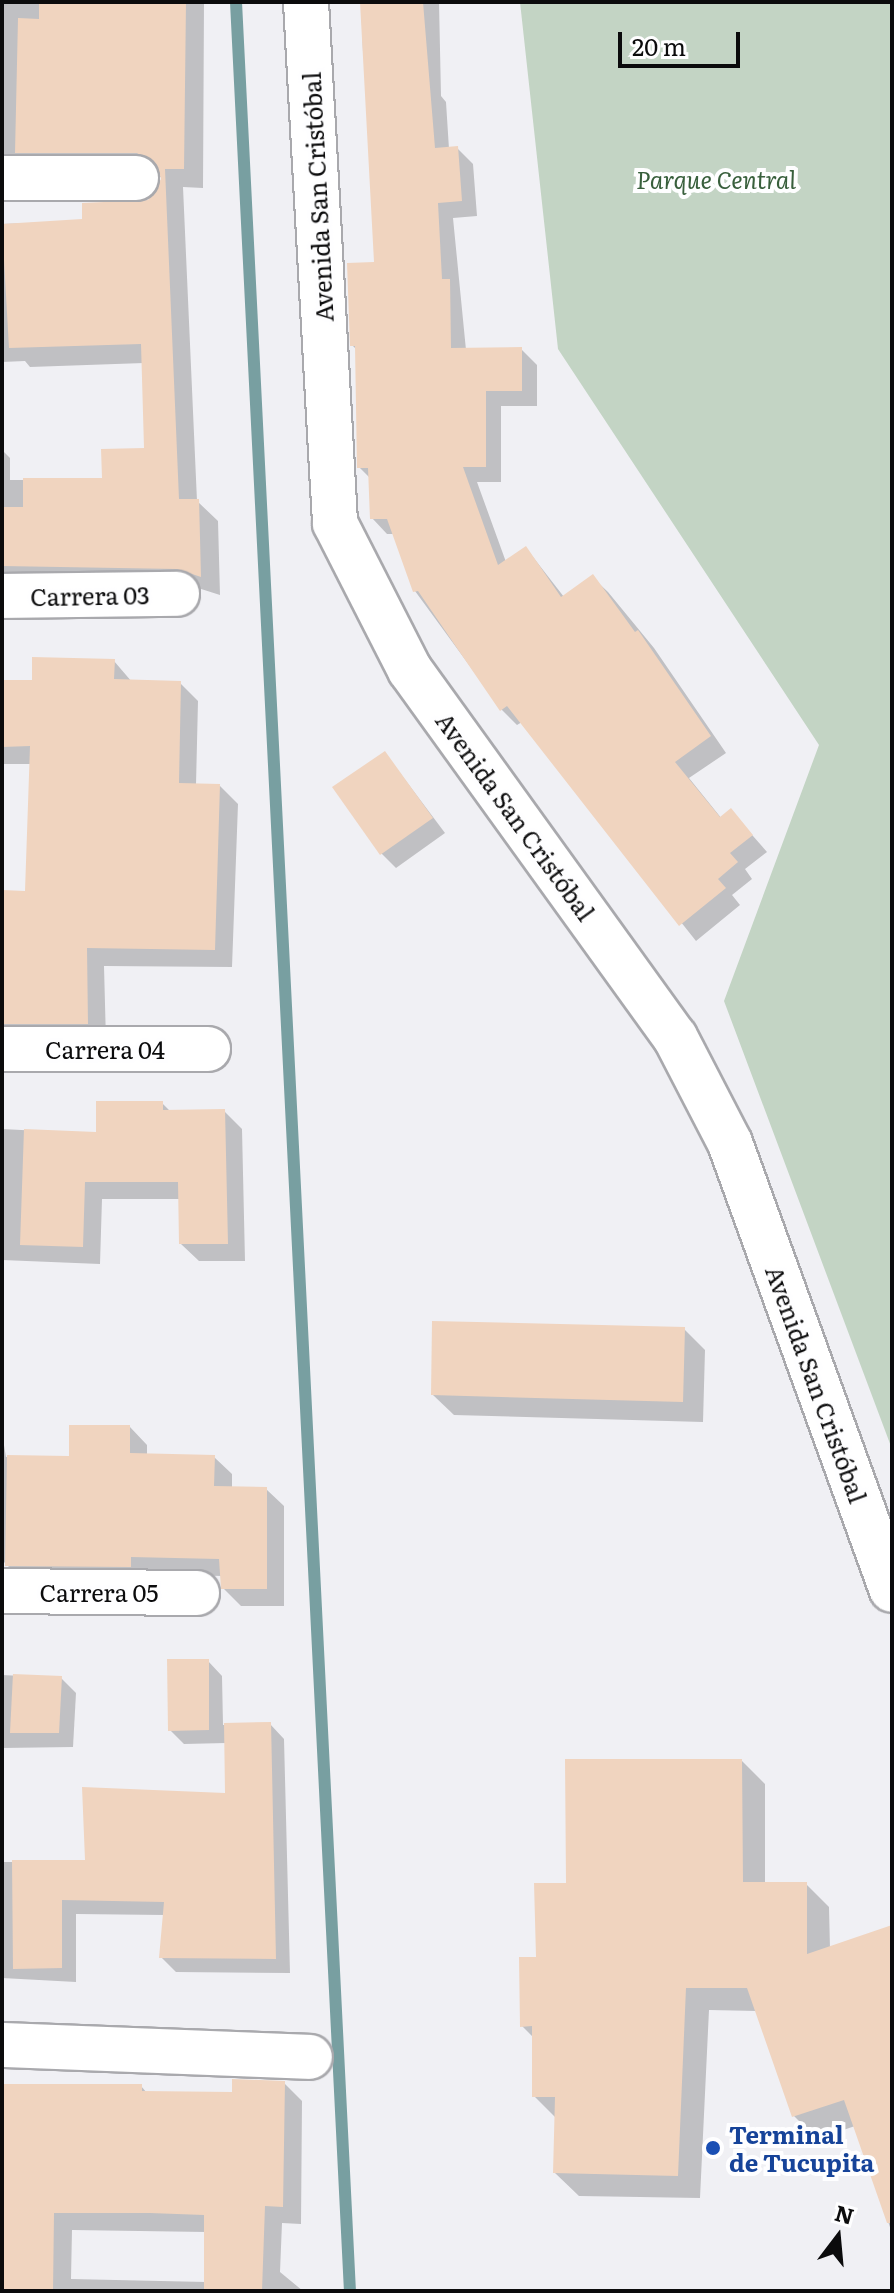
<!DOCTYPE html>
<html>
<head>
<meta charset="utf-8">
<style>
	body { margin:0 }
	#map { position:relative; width:894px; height:2293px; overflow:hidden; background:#f0f0f4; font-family:Literata,serif }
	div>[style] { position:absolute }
	.green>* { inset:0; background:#c3d4c4 }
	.shadow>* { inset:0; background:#0003 }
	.stream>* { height:12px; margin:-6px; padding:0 6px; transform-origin:6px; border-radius:6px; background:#789fa1 }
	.building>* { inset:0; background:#f0d4bf }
	.roads { filter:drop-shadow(2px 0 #a9a9ad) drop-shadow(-2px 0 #a9a9ad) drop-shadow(0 2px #a9a9ad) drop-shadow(0 -2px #a9a9ad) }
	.minor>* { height:44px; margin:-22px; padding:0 22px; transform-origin:22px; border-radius:22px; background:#fff }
	.dots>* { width:22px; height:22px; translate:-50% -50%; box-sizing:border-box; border:4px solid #fefeff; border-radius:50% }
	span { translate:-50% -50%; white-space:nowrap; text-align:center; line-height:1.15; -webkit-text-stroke:8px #fefeff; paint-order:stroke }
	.park-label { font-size:24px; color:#385f3c; font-style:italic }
	.street-label { font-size:24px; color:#0b0b0c }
	.transit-label { font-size:24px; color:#164399; font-weight:700 }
	.left { translate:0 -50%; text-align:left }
	.frame { position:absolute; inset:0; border:4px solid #0b0b0c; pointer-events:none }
	.north { position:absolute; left:798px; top:2197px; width:80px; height:80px; -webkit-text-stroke:6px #fefeff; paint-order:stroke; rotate:16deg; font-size:22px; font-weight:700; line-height:32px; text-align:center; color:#0b0b0c }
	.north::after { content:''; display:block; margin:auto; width:28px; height:36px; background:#0b0b0c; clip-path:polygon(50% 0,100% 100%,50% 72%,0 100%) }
	.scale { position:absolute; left:618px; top:32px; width:122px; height:36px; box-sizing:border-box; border:4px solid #0b0b0c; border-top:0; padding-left:10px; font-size:24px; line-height:28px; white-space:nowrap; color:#0b0b0c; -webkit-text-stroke:6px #fefeff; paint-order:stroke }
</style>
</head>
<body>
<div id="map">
	<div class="green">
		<div style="clip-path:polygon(520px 2px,892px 2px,892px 1449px,724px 1001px,819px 745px,558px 349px)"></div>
	</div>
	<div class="shadow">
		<div style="clip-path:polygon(2px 2px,204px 2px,203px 188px,183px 187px,197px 501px,218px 521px,220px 595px,198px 588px,125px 585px,2px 594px,2px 450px,10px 458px,10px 480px,104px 480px,147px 450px,144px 363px,30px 367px,25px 361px,2px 362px,2px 224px,84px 221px,150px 201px,163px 177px,37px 172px,2px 158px)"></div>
		<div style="clip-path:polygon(361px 2px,439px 2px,441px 96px,446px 102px,449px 149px,457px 148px,473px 164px,477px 216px,453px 218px,466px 350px,521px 349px,537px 365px,537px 406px,501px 406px,501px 482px,477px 482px,506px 562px,526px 548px,564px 597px,592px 577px,608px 592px,654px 648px,726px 753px,689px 778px,722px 819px,731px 811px,767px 852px,745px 869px,752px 879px,732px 895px,740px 905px,696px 941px,522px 722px,517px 725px,502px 710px,415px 591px,394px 534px,387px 534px,372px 518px,370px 478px,359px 467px,357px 350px,352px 345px,377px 264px,370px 73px,363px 52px)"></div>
		<div style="clip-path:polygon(114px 661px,132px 682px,180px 683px,198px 701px,196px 785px,220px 786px,238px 804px,232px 967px,104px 966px,106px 1041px,2px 1043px,2px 892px,27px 893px,32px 764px,2px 764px,2px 682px,33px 682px)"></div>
		<div style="clip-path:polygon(385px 753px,445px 833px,396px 868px,381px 853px)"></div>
		<div style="clip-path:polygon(162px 1103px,171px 1112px,224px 1111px,242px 1129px,245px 1261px,199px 1261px,181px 1244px,180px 1199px,102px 1199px,100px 1264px,2px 1260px,2px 1129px,98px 1134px)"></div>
		<div style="clip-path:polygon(684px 1329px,705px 1350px,703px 1422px,454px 1415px,433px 1395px)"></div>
		<div style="clip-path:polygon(130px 1427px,147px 1445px,147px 1455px,214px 1457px,232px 1474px,232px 1488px,266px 1489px,284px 1506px,284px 1606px,241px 1606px,223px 1588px,222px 1576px,148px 1574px,25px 1583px,2px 1560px,2px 1433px,6px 1457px,71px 1458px)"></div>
		<div style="clip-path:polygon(208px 1661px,222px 1676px,223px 1725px,270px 1724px,284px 1739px,290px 1973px,176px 1972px,161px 1957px,165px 1915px,76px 1914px,76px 1982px,2px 1978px,2px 1862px,87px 1862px,227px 1795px,226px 1743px,184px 1744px,170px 1730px)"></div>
		<div style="clip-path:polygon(2px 1675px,61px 1678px,76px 1693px,73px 1747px,2px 1748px)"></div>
		<div style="clip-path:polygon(742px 1761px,765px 1784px,765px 1884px,806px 1884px,829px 1907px,830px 1949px,892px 1928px,892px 2233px,855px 2126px,817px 2139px,794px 2116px,757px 2011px,709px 2010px,700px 2198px,579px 2196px,555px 2173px,557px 2119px,534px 2096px,534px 2038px,522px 2026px,538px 1959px,568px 1885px)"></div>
		<div style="clip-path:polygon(evenodd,284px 2083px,302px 2101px,301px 2224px,282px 2223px,280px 2272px,303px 2291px,2px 2291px,2px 2086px,141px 2086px,147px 2093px,234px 2094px,284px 2083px,72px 2230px,206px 2232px,206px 2282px,71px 2279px,72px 2230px)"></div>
	</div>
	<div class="stream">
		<div style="left:236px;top:2px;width:2292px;rotate:87.15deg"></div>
	</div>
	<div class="building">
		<div style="clip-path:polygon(39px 2px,186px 2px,184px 169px,165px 169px,179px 499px,199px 499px,201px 577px,177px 569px,2px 566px,2px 507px,23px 507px,23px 478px,102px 478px,101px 449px,144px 448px,141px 344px,9px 348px,2px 224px,82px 219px,82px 203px,148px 200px,161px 179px,157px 165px,137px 153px,15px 153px,18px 18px,39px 19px)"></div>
		<div style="clip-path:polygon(360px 2px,423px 2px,435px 148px,458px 146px,462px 201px,438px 203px,442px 279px,450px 279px,451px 348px,522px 347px,522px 391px,486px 391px,486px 467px,463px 467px,498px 565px,526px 546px,561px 597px,593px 574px,635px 632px,638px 630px,711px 736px,675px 762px,720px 817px,731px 808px,753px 835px,730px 853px,738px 862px,718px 879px,726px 888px,679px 926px,507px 706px,500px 711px,418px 591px,413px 592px,387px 519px,370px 519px,368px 468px,357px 468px,355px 346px,350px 346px,347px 263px,374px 262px)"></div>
		<div style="clip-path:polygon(32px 657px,115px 659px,114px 679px,181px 681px,179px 783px,220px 784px,215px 950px,87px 948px,88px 1024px,2px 1024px,2px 890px,25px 891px,30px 746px,2px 747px,2px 680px,32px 680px)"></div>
		<div style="clip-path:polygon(385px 751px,433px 818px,380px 855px,332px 787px)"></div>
		<div style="clip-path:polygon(96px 1101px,163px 1101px,163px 1110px,225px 1109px,228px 1244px,179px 1244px,178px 1182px,85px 1182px,83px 1247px,20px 1245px,24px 1129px,96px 1132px)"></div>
		<div style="clip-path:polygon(432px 1321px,685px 1327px,683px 1402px,431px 1395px)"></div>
		<div style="clip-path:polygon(69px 1425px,130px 1425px,130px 1453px,215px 1455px,214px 1486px,267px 1487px,267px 1589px,221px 1589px,219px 1559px,131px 1557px,131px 1567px,5px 1566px,7px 1455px,69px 1456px)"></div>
		<div style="clip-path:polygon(167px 1659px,209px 1659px,209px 1730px,168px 1731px)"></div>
		<div style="clip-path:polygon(13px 1674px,62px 1676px,59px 1733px,10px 1733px)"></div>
		<div style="clip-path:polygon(271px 1722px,276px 1959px,159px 1958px,164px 1902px,62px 1900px,62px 1968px,13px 1969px,12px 1860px,85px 1860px,82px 1787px,225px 1793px,224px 1723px)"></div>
		<div style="clip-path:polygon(565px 1759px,742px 1759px,743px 1882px,807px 1882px,807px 1954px,892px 1925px,892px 2223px,887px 2223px,844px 2100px,792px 2117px,747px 1988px,686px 1988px,678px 2176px,553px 2173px,555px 2097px,532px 2097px,532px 2026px,520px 2027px,519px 1957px,536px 1957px,534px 1883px,566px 1883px)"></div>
		<div style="clip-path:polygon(232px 2079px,285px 2081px,283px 2207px,265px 2206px,262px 2291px,204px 2291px,204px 2215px,150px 2213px,54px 2213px,53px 2291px,2px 2291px,2px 2084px,142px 2084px,142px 2091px,232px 2092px)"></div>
	</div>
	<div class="roads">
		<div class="minor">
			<div style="left:306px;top:2px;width:522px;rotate:86.81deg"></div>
			<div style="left:335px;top:523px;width:165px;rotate:63deg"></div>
			<div style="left:410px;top:670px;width:453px;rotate:54.2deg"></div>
			<div style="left:675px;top:1037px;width:119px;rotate:62.6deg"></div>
			<div style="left:730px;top:1143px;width:475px;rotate:70.1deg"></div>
			<div style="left:2px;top:178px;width:134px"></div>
			<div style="left:2px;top:596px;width:175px;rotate:-0.7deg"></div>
			<div style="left:2px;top:1049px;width:206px"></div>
			<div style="left:2px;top:1591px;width:195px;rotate:0.6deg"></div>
			<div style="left:2px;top:2045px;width:308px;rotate:2.2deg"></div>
		</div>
	</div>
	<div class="dots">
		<div style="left:713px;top:2148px;background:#1a4fb4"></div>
	</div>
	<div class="park-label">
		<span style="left:716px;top:179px">Parque Central</span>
	</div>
	<div class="street-label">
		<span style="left:317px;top:197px;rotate:-93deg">Avenida San Cristóbal</span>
		<span style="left:90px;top:595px;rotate:-1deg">Carrera 03</span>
		<span style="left:516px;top:816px;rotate:54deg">Avenida San Cristóbal</span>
		<span style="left:105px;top:1049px">Carrera 04</span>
		<span style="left:817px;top:1384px;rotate:70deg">Avenida San Cristóbal</span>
		<span style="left:99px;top:1592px">Carrera 05</span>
	</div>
	<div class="transit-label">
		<span class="left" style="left:729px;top:2148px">Terminal<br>de Tucupita</span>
	</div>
	<div class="frame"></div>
	<div class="north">N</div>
	<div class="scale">20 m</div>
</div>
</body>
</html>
